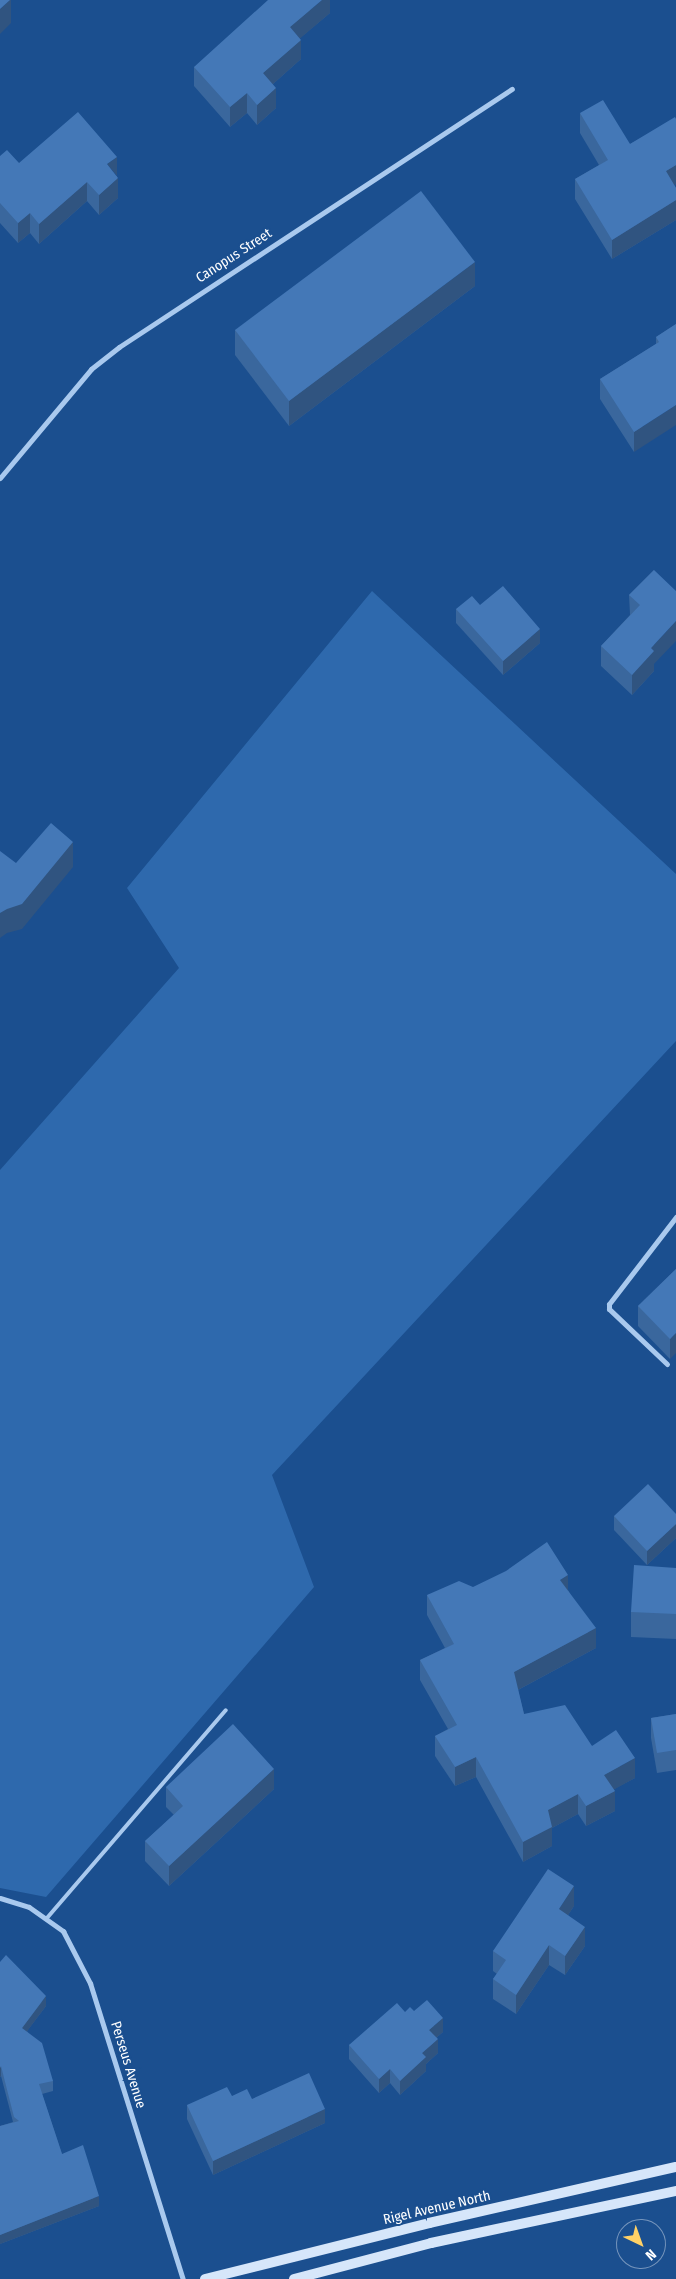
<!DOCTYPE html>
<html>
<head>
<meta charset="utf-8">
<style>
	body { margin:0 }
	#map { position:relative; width:676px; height:2279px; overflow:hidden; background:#1b4f8f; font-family:"Fira Sans Condensed",sans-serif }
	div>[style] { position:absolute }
	.green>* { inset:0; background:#2e69ad }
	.lane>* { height:4px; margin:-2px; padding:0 2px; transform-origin:2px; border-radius:2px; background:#a9c9ee }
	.street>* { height:5px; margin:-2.5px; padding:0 2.5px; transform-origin:2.5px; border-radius:2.5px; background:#a9c9ee }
	.secondary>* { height:10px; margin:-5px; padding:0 5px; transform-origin:5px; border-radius:5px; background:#d6e6fa }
	.wall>* { inset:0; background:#3a679d }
	.shaded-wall>* { inset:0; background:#305480 }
	.building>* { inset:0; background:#4478b7 }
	span { translate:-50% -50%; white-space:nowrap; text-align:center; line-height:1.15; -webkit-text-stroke:4px #1b4f8f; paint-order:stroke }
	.street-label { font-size:14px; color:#fff }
	.north { position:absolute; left:616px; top:2219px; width:50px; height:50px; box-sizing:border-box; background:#1b4f8f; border:1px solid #7695bc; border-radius:50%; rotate:138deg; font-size:14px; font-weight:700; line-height:20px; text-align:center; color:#fff }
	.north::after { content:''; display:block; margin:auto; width:18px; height:22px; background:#ffd166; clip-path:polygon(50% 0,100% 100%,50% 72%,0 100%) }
</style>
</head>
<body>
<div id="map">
	<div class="green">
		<div style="clip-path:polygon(372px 591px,676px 874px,676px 1041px,272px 1475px,314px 1587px,46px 1897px,0 1888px,0 1170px,179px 968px,127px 888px)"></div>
	</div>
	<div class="lane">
		<div style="left:47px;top:1918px;width:274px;rotate:-49.3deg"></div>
	</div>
	<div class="street">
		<div style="left:0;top:478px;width:142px;rotate:-50.1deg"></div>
		<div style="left:91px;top:369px;width:36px;rotate:-38deg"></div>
		<div style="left:119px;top:347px;width:470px;rotate:-33.3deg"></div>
		<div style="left:667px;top:1364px;width:80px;rotate:-136.5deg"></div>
		<div style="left:609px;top:1309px;width:5px;rotate:-90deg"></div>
		<div style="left:609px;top:1304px;width:110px;rotate:-52.4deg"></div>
		<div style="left:0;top:1898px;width:30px;rotate:17deg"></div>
		<div style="left:29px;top:1907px;width:42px;rotate:35.2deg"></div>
		<div style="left:63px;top:1931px;width:59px;rotate:62.6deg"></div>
		<div style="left:90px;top:1983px;width:310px;rotate:72.6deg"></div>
	</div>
	<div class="secondary">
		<div style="left:205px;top:2279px;width:231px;rotate:-14deg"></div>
		<div style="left:429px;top:2223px;width:253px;rotate:-12.8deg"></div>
		<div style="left:294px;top:2279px;width:142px;rotate:-14.7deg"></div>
		<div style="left:431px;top:2243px;width:250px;rotate:-12deg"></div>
	</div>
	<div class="wall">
		<div style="clip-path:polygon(330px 0,330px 13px,300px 38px,301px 59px,273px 84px,276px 108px,257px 125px,247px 113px,230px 127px,194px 86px,194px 67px)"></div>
		<div style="clip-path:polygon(580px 113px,630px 144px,676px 119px,676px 184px,674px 185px,676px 188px,676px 220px,612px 259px,575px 199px,575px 179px,599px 165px,580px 133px)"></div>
		<div style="clip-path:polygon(0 156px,19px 163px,117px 176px,118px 198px,99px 215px,87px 201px,39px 244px,30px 233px,18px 243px,0 223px)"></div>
		<div style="clip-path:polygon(475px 286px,289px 426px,235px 355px,235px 330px)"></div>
		<div style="clip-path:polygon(676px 324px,634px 452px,600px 399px,600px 379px,656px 344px,656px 337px)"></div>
		<div style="clip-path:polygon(654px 570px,654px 671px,632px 695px,601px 666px,601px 646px,630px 615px,629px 595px)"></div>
		<div style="clip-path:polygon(480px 605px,540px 643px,503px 675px,456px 623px,456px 609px)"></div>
		<div style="clip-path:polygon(676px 1269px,670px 1359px,638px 1326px,638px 1306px)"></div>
		<div style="clip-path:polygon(676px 1514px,676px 1538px,647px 1565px,614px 1530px,614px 1516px)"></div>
		<div style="clip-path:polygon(676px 1568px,676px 1639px,631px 1637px,631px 1612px)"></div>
		<div style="clip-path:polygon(473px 1587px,568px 1590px,596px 1648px,518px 1690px,524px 1714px,592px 1746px,635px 1778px,614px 1789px,615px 1811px,586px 1826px,578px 1814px,552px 1828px,552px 1846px,523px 1862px,476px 1777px,455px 1786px,435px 1756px,435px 1736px,448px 1729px,420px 1680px,420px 1660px,445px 1648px,427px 1615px,427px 1595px)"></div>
		<div style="clip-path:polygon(676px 1714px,676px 1770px,657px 1773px,651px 1738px,651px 1718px)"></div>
		<div style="clip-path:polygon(166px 1787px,274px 1789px,169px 1886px,145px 1861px,145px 1841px,174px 1815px,166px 1807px)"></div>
		<div style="clip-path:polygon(574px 1906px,568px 1915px,585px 1946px,565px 1975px,549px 1965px,516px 2014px,493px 1999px,493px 1979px,497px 1974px,493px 1971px,493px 1951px)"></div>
		<div style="clip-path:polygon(0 1962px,46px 2006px,27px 2031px,53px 2081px,53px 2091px,42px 2094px,62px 2154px,99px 2206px,0 2244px,0 2126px,13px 2122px,1px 2076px,0 2077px)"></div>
		<div style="clip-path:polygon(414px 2011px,443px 2032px,436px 2038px,438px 2053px,426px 2064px,426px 2071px,400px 2095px,390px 2083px,379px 2093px,349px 2059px,349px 2045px,405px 2012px)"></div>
		<div style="clip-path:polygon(232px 2096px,252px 2099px,325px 2123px,213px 2175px,187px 2119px,187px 2105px)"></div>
	</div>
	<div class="shaded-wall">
		<div style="clip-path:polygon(10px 0,11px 0,11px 23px,0 34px,0 9px)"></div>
		<div style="clip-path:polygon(322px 0,330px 0,330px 13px,290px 47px,290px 27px)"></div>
		<div style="clip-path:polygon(301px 40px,301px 59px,263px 93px,263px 73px)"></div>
		<div style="clip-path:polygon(276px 88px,276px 108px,257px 125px,257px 105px)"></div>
		<div style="clip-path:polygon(247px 93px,247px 113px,230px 127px,230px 107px)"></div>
		<div style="clip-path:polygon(117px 157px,117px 176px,107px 164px)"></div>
		<div style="clip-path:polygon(676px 165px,676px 184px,666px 191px,666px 171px)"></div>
		<div style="clip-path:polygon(118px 178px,118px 198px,99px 215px,99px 195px)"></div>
		<div style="clip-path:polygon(87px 182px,87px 201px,39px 244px,39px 224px)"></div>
		<div style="clip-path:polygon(676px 200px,676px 220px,612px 259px,612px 240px)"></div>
		<div style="clip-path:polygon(30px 213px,30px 233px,18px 243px,18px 223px)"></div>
		<div style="clip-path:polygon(475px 262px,475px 286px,289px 426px,289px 401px)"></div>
		<div style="clip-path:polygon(676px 405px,676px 425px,634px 452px,634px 432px)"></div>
		<div style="clip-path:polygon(676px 621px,676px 641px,654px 664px,654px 671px,632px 695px,632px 675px,651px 648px)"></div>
		<div style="clip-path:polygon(540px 629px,540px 643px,503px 675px,503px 661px)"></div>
		<div style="clip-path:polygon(73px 842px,73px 867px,22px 929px,7px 933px,0 938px,0 913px)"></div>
		<div style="clip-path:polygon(676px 1333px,676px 1353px,670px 1359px,670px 1339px)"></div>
		<div style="clip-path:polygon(676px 1524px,676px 1538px,647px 1565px,647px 1551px)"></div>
		<div style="clip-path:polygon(568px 1575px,568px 1595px,560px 1580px)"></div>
		<div style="clip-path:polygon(596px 1628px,596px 1648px,514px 1692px,514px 1672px)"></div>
		<div style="clip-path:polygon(476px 1757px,476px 1777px,455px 1786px,455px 1767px)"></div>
		<div style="clip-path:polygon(635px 1758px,635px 1778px,604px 1795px,604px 1775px)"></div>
		<div style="clip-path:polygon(274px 1769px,274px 1789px,169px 1886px,169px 1866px)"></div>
		<div style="clip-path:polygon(615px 1791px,615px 1811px,586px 1826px,586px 1806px)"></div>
		<div style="clip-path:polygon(578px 1794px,578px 1814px,552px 1828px,552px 1846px,523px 1862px,523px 1842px,548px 1810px)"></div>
		<div style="clip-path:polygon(574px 1886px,574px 1906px,559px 1929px,559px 1909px)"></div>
		<div style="clip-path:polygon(585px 1927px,585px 1946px,565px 1975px,565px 1956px)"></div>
		<div style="clip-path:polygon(549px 1945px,549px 1965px,516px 2014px,516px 1995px)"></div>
		<div style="clip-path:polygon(46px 1996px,46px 2006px,22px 2038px,22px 2028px)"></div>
		<div style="clip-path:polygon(443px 2018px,443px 2032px,429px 2044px,429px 2030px)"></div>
		<div style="clip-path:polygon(438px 2039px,438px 2053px,426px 2064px,426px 2071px,400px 2095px,400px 2081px,422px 2053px)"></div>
		<div style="clip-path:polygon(1px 2066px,1px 2076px,0 2077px,0 2068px)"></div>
		<div style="clip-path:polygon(390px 2069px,390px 2083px,379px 2093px,379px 2079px)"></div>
		<div style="clip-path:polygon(325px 2109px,325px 2123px,213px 2175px,213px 2161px)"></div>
		<div style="clip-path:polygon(99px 2196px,99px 2206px,0 2244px,0 2235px)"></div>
	</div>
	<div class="building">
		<div style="clip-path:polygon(0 0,10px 0,0 9px)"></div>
		<div style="clip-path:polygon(268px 0,322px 0,290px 27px,301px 40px,263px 73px,276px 88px,257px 105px,247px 93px,230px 107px,194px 67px)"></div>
		<div style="clip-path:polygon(603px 100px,630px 144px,675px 117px,676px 119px,676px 165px,666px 171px,676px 188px,676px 200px,612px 240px,575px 179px,608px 160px,580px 113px)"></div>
		<div style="clip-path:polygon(78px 112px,117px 157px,107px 164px,118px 178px,99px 195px,87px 182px,39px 224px,30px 213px,18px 223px,0 203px,0 156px,7px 150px,19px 163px)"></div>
		<div style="clip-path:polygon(421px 191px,475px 262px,289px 401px,235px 330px)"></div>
		<div style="clip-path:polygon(676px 324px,676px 405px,634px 432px,600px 379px,659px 342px,656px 337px)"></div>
		<div style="clip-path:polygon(654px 570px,676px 591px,676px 621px,651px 648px,654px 651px,632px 675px,601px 646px,640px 605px,629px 595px)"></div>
		<div style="clip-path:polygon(503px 586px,540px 629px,503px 661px,456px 609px,472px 596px,480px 605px)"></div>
		<div style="clip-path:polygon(51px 823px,73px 842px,22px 904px,7px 909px,0 913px,0 851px,16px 863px)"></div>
		<div style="clip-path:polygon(676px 1269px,676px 1333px,670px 1339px,638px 1306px)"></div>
		<div style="clip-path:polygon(648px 1484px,676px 1514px,676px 1524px,647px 1551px,614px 1516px)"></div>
		<div style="clip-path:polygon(547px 1542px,568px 1575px,560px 1580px,596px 1628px,514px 1672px,524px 1714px,565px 1705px,592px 1746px,616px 1730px,635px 1758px,604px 1775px,615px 1791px,586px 1806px,578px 1794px,548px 1810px,552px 1827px,523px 1842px,476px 1757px,455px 1767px,435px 1736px,457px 1725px,420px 1660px,454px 1644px,427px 1595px,459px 1581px,473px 1587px,506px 1571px)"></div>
		<div style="clip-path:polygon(634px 1565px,676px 1568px,676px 1614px,631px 1612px)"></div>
		<div style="clip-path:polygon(676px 1714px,676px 1750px,657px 1753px,651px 1718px)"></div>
		<div style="clip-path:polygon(233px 1724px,274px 1769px,169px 1866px,145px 1841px,183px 1806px,166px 1787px)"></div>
		<div style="clip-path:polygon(548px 1869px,574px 1886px,559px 1909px,585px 1927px,565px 1956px,549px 1945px,516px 1995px,493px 1979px,506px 1960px,493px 1951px)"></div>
		<div style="clip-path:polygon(6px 1955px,46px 1996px,22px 2028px,42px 2043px,53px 2081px,39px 2084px,62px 2154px,83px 2145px,99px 2196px,0 2235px,0 2126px,19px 2121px,14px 2117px,1px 2066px,0 2068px,0 1962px)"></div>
		<div style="clip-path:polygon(427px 2000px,443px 2018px,429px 2030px,438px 2039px,422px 2053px,426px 2057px,400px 2081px,390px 2069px,379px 2079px,349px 2045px,397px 2003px,405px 2012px,410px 2007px,414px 2011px)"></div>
		<div style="clip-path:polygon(309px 2073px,325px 2109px,213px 2161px,187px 2105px,227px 2087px,232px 2096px,247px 2089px,252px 2099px)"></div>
	</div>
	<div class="street-label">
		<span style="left:234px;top:256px;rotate:-33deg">Canopus Street</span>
		<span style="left:128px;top:2065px;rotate:73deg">Perseus Avenue</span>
		<span style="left:437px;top:2208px;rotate:-13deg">Rigel Avenue North</span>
	</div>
	<div class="north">N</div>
</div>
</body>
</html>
